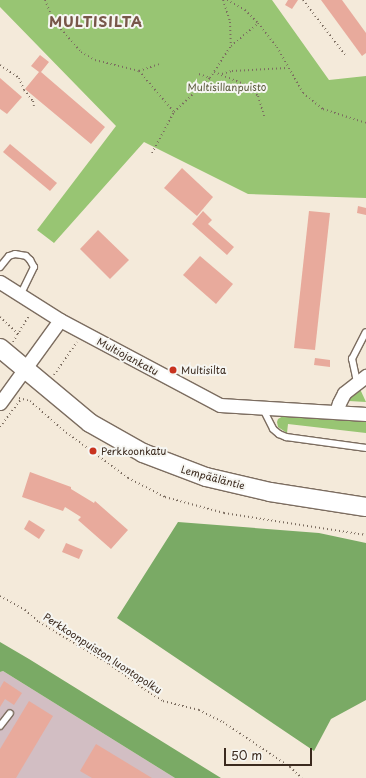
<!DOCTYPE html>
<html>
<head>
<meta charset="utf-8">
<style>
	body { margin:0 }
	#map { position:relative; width:366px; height:778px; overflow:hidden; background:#f4eada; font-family:"Playpen Sans",sans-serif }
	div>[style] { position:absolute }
	.industrial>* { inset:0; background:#d2bec3 }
	.green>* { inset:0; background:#98c573 }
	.forest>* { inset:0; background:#7aaa65 }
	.building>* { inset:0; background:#e8aa9c }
	.path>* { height:2px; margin-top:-1px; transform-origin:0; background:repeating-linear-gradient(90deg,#7c6d60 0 1px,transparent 0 4px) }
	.roads { filter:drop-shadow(1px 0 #7c6d60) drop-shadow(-1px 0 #7c6d60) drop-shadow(0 1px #7c6d60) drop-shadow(0 -1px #7c6d60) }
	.service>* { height:6px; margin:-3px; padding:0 3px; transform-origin:3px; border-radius:3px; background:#fff }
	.minor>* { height:13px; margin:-6.5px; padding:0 6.5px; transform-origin:6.5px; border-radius:6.5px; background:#fff }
	.secondary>* { height:18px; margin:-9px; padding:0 9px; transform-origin:9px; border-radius:9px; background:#fff }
	.dots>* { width:11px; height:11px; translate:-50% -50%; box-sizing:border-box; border:2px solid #f6f6f2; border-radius:50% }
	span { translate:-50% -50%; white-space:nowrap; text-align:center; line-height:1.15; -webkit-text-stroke:4px #f6f6f2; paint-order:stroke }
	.park-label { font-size:10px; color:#575838 }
	.street-label { font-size:10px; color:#3b2a1e }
	.poi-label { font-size:10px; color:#3b2a1e }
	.left { translate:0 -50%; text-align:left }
	.district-label { font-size:14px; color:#78574a; font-weight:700; letter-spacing:1px }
	.scale { position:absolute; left:224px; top:748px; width:88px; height:18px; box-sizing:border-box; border:2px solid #3b2a1e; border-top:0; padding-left:5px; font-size:12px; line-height:14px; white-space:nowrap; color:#3b2a1e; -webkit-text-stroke:3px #f6f6f2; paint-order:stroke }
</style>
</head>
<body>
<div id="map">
	<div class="industrial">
		<div style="clip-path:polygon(3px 671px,175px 778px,0 778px,0 672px)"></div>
	</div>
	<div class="green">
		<div style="clip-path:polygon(0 0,272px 0,329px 80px,366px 76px,366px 198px,248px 194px,144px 142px,54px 243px,37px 230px,116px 126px,0 7px)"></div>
		<div style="clip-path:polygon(360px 389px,366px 402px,349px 401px,349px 396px)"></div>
		<div style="clip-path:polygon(283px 416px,366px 420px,366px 433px,288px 424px,287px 433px,278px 427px,277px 422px,278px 419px)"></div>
	</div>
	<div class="forest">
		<div style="clip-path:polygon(178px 522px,319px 533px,366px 543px,366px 700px,331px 719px,314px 751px,117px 618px)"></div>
		<div style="clip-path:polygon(0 642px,29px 659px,221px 778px,175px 778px,3px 671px,0 672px)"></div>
	</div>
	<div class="building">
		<div style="clip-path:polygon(288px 0,298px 0,292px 9px,285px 5px)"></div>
		<div style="clip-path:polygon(321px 0,342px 0,366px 33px,366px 53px,362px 56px)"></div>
		<div style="clip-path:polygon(40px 55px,49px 62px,41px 72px,105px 127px,91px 144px,25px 89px,39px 72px,31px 66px)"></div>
		<div style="clip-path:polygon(0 78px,22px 97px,7px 114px,0 109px)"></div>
		<div style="clip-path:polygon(10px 144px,57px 183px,50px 191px,3px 152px)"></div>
		<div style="clip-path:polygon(182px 168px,213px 197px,197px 216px,164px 188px)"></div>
		<div style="clip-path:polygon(358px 206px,366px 208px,366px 215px,357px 213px)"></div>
		<div style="clip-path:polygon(203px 211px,212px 220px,208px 224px,234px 247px,227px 255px,192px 224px)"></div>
		<div style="clip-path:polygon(309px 211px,330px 213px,315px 350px,294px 348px)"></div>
		<div style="clip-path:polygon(98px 230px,129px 260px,110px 279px,80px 249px)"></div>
		<div style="clip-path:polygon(200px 256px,233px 284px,216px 304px,183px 275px)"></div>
		<div style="clip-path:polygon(315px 358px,330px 360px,330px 367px,314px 365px)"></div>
		<div style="clip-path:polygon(30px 472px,71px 487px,71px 489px,94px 503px,95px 501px,128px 530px,111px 549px,78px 520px,81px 517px,65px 507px,63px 511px,22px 497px)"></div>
		<div style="clip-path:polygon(29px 520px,45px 530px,39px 539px,24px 529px)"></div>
		<div style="clip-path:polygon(66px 543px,83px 550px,79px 559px,62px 552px)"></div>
		<div style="clip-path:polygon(4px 681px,22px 693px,14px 705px,5px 699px,0 707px,0 688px)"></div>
		<div style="clip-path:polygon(29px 701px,53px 716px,16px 778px,0 778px,0 749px)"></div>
		<div style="clip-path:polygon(96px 744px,152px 778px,92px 778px,80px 771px)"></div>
	</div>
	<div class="path">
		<div style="left:45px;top:0;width:22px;rotate:68deg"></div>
		<div style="left:53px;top:20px;width:43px;rotate:48.8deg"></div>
		<div style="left:81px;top:52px;width:16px;rotate:30deg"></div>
		<div style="left:95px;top:60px;width:45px;rotate:14deg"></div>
		<div style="left:139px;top:71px;width:54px;rotate:49.5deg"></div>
		<div style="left:223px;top:0;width:23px;rotate:72deg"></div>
		<div style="left:230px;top:22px;width:24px;rotate:88deg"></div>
		<div style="left:227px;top:0;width:21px;rotate:29deg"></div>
		<div style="left:245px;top:10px;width:18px;rotate:45deg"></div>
		<div style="left:303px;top:0;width:71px;rotate:52.5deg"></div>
		<div style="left:0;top:65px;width:23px;rotate:34deg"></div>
		<div style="left:19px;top:78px;width:13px;rotate:67deg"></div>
		<div style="left:24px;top:90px;width:14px;rotate:51deg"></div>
		<div style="left:33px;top:101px;width:5px;rotate:79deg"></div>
		<div style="left:139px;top:71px;width:21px;rotate:-19deg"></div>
		<div style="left:214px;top:72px;width:37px;rotate:22deg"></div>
		<div style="left:248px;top:86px;width:14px;rotate:45deg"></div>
		<div style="left:258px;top:96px;width:21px;rotate:73deg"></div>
		<div style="left:199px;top:74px;width:12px;rotate:20deg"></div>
		<div style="left:222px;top:74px;width:10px;rotate:-17deg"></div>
		<div style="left:232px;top:71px;width:55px;rotate:-3.1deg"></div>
		<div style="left:152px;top:153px;width:47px;rotate:-61.8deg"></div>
		<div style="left:174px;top:112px;width:50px;rotate:-43.4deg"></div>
		<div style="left:210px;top:78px;width:38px;rotate:-57deg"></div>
		<div style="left:231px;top:46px;width:35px;rotate:-40deg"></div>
		<div style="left:258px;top:23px;width:31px;rotate:52deg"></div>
		<div style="left:277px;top:47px;width:53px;rotate:60.5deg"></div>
		<div style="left:303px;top:93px;width:26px;rotate:39deg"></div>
		<div style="left:323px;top:109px;width:45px;rotate:18deg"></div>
		<div style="left:0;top:317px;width:26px;rotate:43deg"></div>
		<div style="left:13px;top:342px;width:31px;rotate:-59deg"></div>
		<div style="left:54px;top:375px;width:40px;rotate:-55.1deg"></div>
		<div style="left:19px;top:398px;width:11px;rotate:15deg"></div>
		<div style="left:30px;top:401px;width:44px;rotate:41.3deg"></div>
		<div style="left:63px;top:430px;width:81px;rotate:36.4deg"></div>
		<div style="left:128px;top:478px;width:42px;rotate:27.2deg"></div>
		<div style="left:165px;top:497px;width:61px;rotate:15.2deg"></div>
		<div style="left:224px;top:513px;width:144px;rotate:8.8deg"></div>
		<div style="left:0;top:427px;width:35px;rotate:-53deg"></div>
		<div style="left:0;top:596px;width:29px;rotate:29deg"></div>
		<div style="left:25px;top:610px;width:18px;rotate:41deg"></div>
		<div style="left:39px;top:622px;width:82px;rotate:31deg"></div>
		<div style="left:109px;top:664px;width:52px;rotate:35.5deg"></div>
		<div style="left:151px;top:694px;width:14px;rotate:30deg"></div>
		<div style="left:163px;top:701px;width:37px;rotate:14deg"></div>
		<div style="left:199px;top:710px;width:27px;rotate:27deg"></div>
		<div style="left:223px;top:722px;width:81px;rotate:33.9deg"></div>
		<div style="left:290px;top:767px;width:16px;rotate:43deg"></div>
	</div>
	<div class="roads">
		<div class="service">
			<div style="left:0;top:267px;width:14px;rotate:-51deg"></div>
			<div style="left:9px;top:256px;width:6px;rotate:-18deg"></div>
			<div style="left:15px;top:254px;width:11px;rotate:10deg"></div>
			<div style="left:26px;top:256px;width:6px;rotate:45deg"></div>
			<div style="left:30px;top:260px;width:8px;rotate:60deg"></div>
			<div style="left:34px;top:267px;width:32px;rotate:116deg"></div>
			<div style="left:357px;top:382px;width:24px;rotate:-102deg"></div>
			<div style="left:352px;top:359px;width:30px;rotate:-63deg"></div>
			<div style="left:263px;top:409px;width:22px;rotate:63deg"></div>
			<div style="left:273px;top:429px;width:8px;rotate:40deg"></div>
			<div style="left:279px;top:434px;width:8px;rotate:23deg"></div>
			<div style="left:286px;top:437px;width:81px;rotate:7.8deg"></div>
			<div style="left:0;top:726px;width:16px;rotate:-52deg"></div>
		</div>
		<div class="minor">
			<div style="left:0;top:282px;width:71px;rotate:32.3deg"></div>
			<div style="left:60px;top:320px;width:181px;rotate:28deg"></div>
			<div style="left:220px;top:405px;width:146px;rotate:3.5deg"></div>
			<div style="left:0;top:403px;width:102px;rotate:-54.1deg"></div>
			<div style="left:336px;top:412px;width:9px;rotate:-72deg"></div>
			<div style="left:339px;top:403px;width:11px;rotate:-63deg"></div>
			<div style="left:344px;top:393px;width:28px;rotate:-38deg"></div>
		</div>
		<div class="secondary">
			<div style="left:0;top:348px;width:117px;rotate:39.8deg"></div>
			<div style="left:90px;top:423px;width:61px;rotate:29.5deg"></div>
			<div style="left:143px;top:453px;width:67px;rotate:20.9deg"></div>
			<div style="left:206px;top:477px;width:66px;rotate:13.2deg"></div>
			<div style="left:270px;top:492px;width:97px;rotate:8.9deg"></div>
		</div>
	</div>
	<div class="dots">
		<div style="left:173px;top:370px;background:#c8321e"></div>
		<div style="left:93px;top:451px;background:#c8321e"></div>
	</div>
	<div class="park-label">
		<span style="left:227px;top:87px">Multisillanpuisto</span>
	</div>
	<div class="street-label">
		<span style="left:128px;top:356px;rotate:28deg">Multiojankatu</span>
		<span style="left:213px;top:477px;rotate:15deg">Lempääläntie</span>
		<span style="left:103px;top:653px;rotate:33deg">Perkkoonpuiston luontopolku</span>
	</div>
	<div class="poi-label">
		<span class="left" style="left:181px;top:370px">Multisilta</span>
		<span class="left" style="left:101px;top:451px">Perkkoonkatu</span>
	</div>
	<div class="district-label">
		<span style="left:96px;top:22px">MULTISILTA</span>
	</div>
	<div class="scale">50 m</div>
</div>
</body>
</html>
